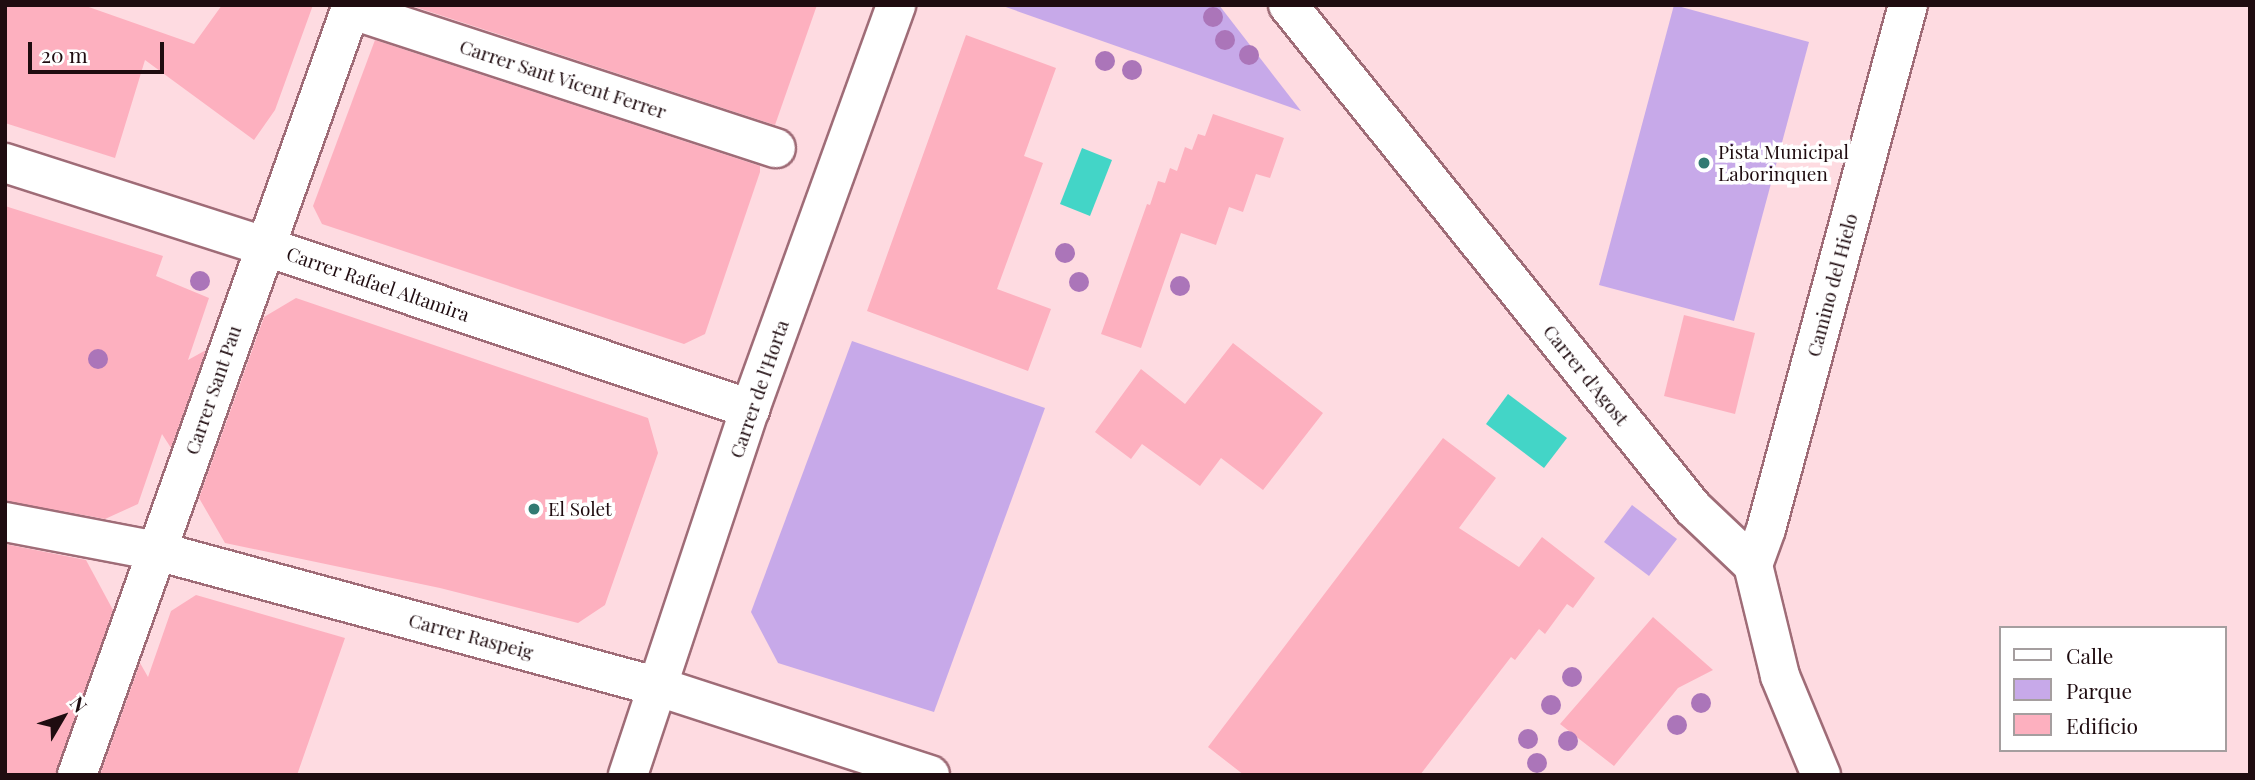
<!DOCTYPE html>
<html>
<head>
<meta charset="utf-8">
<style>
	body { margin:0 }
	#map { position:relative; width:2255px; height:780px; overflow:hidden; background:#fedbe1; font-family:"Playfair Display",serif }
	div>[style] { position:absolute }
	.green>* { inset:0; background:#c7a9e9 }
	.water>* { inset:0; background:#43d5c7 }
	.building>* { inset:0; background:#fdb0bf }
	.roads { filter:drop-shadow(2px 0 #9f6c77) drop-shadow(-2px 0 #9f6c77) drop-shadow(0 2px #9f6c77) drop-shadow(0 -2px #9f6c77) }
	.minor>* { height:38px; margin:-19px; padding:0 19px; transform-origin:19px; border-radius:19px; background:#fff }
	.trees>* { width:20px; height:20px; margin:-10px; border-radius:50%; background:#ab75b9 }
	.dots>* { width:19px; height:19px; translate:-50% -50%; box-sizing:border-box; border:4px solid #fff; border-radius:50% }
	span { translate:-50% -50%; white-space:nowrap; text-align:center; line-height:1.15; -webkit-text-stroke:7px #fff; paint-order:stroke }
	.street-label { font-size:19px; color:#1f0c10 }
	.poi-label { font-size:19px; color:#1f0c10 }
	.left { translate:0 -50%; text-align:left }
	.frame { position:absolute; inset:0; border:7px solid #1f0c10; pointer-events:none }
	.legend { position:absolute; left:1999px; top:626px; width:228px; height:126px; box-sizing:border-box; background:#fff; border:2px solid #a59e9f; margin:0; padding:9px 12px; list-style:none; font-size:21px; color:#1f0c10 }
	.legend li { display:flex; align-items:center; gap:14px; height:35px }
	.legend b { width:35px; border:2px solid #a59e9f }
	.north { position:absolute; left:28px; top:682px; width:70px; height:70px; -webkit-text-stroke:5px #fff; paint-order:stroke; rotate:51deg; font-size:19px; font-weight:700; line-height:28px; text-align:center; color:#1f0c10 }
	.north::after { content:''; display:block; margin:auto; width:24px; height:32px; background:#1f0c10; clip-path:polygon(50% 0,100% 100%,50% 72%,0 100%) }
	.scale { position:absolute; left:28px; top:42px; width:136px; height:32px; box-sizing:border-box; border:4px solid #1f0c10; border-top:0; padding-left:9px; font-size:21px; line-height:24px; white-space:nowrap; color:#1f0c10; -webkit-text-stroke:5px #fff; paint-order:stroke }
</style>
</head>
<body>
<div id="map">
	<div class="green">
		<div style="clip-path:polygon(1000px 5px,1219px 5px,1301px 111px)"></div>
		<div style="clip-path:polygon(1674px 5px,1809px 42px,1734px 321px,1599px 285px)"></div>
		<div style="clip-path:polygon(852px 341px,1045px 408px,934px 712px,778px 663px,751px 612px)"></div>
		<div style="clip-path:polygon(1632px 505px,1677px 539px,1649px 576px,1604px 542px)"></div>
	</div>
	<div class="water">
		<div style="clip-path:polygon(1082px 148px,1112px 160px,1090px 216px,1060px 204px)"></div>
		<div style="clip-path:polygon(1508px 394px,1567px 438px,1544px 468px,1486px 424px)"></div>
	</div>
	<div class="building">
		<div style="clip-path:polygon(5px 5px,83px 5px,194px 44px,222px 5px,313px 5px,275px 110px,254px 140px,145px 60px,115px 158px,5px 123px)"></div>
		<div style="clip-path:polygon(409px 5px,817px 5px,775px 125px)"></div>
		<div style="clip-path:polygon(966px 35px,1056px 68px,1024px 156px,1043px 163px,997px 289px,1051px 309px,1028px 371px,867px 311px)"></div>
		<div style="clip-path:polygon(375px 40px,760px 166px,760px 172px,705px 334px,684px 344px,322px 224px,313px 206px)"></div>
		<div style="clip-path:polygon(1213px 114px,1284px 138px,1270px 178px,1256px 174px,1243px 212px,1229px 207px,1216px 245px,1181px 233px,1141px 348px,1101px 334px,1147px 204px,1150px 205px,1158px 181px,1165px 183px,1170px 168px,1177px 171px,1185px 147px,1192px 150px,1198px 134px,1205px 136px)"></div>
		<div style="clip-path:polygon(5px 206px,163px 256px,156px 276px,209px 298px,188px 360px,206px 350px,171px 448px,162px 434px,138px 504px,105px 519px,5px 501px)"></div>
		<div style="clip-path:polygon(296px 298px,648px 418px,658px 453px,605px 605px,578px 623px,440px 588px,225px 543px,199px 498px,264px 317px)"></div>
		<div style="clip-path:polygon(1684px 315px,1755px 333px,1735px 414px,1664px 396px)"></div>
		<div style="clip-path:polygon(1233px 343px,1323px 413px,1263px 490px,1221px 458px,1200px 486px,1142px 444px,1131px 459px,1095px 432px,1141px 369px,1185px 404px)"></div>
		<div style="clip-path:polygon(1443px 438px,1496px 478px,1459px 528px,1519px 567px,1542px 537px,1595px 578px,1573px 608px,1567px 604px,1545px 634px,1539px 629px,1515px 660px,1511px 657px,1420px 775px,1244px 775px,1208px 747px)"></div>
		<div style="clip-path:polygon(5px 544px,86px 560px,113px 610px,56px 775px,5px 775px)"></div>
		<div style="clip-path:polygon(196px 595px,345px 638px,297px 775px,100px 775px,140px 663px,148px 677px,171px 611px)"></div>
		<div style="clip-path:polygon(1653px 617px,1713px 670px,1678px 688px,1614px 766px,1560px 724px)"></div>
	</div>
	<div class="roads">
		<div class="minor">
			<div style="left:1288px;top:5px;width:646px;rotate:51.16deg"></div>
			<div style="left:1693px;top:508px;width:83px;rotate:43.5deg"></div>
			<div style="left:1753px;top:565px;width:114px;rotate:76.3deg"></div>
			<div style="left:1780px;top:676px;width:107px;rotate:67.5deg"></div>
			<div style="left:350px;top:9px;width:448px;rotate:18.1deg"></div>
			<div style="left:5px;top:163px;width:272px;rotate:17.8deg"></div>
			<div style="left:264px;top:246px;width:513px;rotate:18.54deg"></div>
			<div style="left:5px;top:522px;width:155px;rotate:10.8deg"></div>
			<div style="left:157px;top:551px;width:520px;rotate:15.16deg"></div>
			<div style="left:659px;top:687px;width:285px;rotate:18deg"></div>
			<div style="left:1753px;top:565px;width:38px;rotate:-70deg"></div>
			<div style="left:1766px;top:529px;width:543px;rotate:-74.84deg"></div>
			<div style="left:77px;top:775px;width:818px;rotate:-70.35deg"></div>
			<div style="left:628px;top:775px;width:386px;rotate:-71.6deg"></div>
			<div style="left:750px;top:409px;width:430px;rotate:-70.1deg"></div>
		</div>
	</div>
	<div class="trees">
		<div style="left:1213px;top:17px"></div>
		<div style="left:1225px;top:40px"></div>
		<div style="left:1249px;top:55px"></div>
		<div style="left:1105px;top:61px"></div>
		<div style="left:1132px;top:70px"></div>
		<div style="left:1065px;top:253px"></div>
		<div style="left:200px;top:281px"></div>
		<div style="left:1079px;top:282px"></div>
		<div style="left:1180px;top:286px"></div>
		<div style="left:98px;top:359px"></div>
		<div style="left:1572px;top:677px"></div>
		<div style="left:1701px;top:703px"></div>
		<div style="left:1551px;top:705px"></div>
		<div style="left:1677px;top:725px"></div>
		<div style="left:1528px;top:739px"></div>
		<div style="left:1568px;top:741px"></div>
		<div style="left:1537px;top:763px"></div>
	</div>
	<div class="dots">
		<div style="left:1704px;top:163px;background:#327a72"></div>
		<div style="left:534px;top:509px;background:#327a72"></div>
	</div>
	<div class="street-label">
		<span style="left:563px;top:79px;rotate:18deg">Carrer Sant Vicent Ferrer</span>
		<span style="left:378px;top:284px;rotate:19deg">Carrer Rafael Altamira</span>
		<span style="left:1832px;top:285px;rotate:-75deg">Camino del Hielo</span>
		<span style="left:1586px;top:375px;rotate:51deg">Carrer d'Agost</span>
		<span style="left:759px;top:389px;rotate:-71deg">Carrer de l'Horta</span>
		<span style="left:213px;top:390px;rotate:-71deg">Carrer Sant Pau</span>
		<span style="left:471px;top:636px;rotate:15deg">Carrer Raspeig</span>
	</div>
	<div class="poi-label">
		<span class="left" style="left:1718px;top:163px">Pista Municipal<br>Laborinquen</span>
		<span class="left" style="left:548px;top:509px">El Solet</span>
	</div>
	<div class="frame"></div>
	<ul class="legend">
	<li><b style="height:9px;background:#fff"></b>Calle</li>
	<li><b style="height:19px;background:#c7a9e9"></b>Parque</li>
	<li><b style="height:19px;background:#fdb0bf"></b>Edificio</li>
	</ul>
	<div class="north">N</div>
	<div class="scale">20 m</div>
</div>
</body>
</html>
